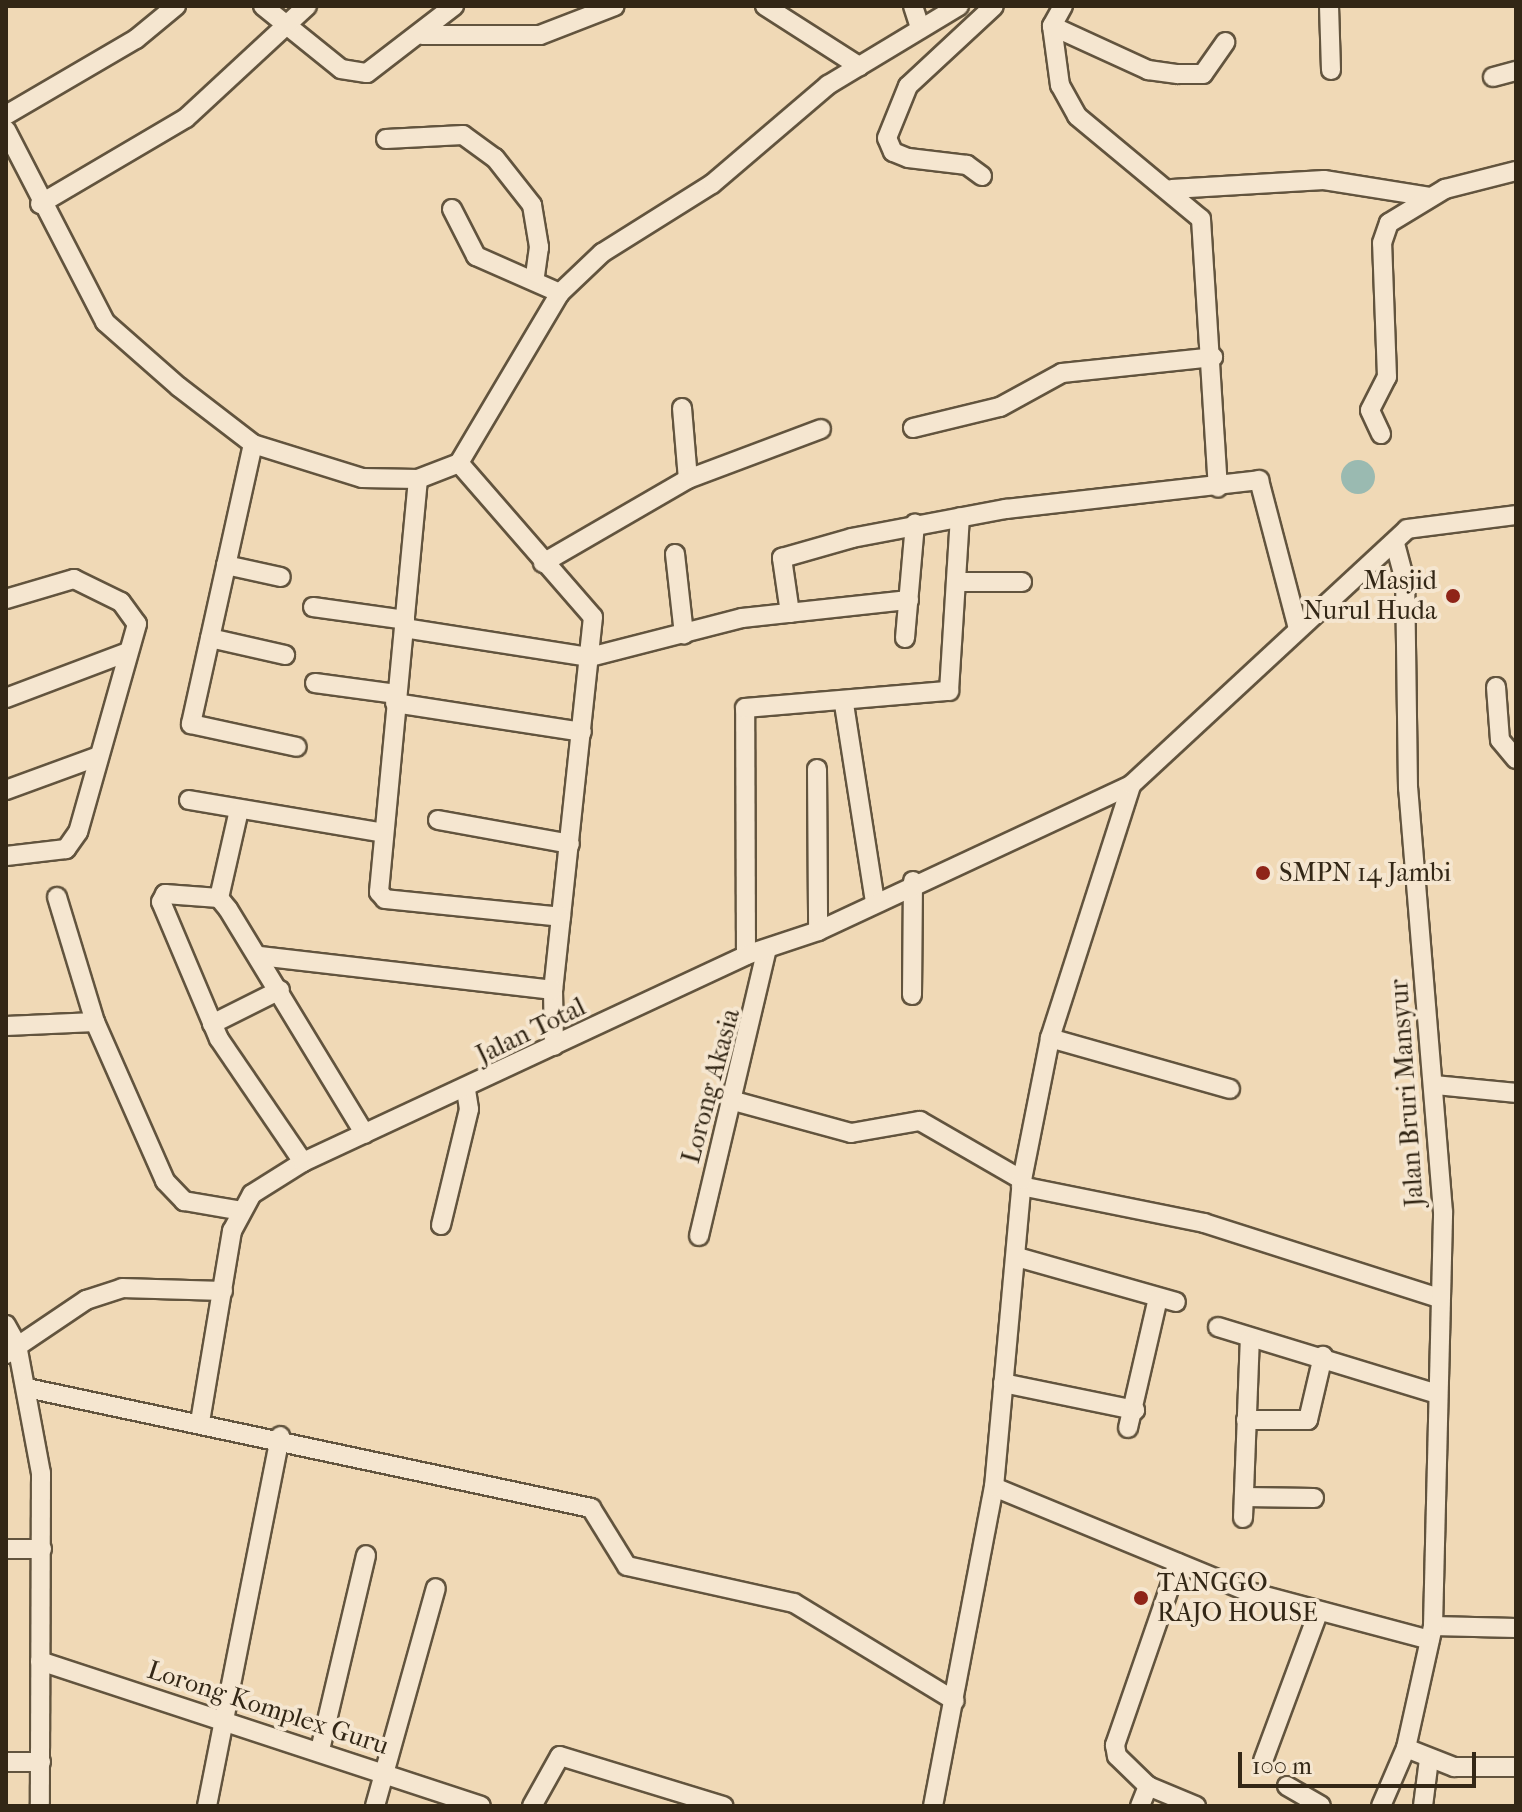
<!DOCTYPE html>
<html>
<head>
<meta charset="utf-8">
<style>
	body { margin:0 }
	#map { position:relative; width:1522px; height:1812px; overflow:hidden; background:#f0d9b6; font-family:"IM FELL French Canon",serif }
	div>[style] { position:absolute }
	.water>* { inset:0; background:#9abab1 }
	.round { border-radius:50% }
	.roads { filter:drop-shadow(2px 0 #62543e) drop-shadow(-2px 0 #62543e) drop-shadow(0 2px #62543e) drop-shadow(0 -2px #62543e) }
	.street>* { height:18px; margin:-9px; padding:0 9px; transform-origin:9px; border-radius:9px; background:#f5e6d0 }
	.dots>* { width:22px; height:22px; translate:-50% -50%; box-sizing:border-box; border:4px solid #f5e6d0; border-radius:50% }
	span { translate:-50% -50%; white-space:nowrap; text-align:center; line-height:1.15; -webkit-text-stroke:8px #f5e6d0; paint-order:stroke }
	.poi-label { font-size:26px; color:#332716 }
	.right { translate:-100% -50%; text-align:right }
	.left { translate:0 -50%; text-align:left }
	.street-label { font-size:26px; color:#332716 }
	.frame { position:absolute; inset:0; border:8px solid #332716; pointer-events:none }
	.scale { position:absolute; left:1238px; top:1752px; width:238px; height:36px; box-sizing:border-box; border:4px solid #332716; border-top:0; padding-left:10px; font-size:24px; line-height:28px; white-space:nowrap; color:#332716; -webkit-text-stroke:6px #f5e6d0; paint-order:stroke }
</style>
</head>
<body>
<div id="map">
	<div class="water">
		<div class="round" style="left:1341px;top:460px;width:34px;height:34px"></div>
	</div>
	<div class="roads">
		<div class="street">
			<div style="left:263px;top:6px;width:100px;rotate:38.9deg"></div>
			<div style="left:341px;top:69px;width:26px;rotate:9deg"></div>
			<div style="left:367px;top:73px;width:110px;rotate:-37.6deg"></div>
			<div style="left:765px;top:6px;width:112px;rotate:32.6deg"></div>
			<div style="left:913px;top:6px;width:23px;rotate:72deg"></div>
			<div style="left:1063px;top:6px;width:23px;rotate:119deg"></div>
			<div style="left:1052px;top:26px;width:60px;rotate:82.3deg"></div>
			<div style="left:1060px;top:85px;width:35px;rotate:61deg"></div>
			<div style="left:1077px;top:116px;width:161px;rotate:39.7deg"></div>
			<div style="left:1201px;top:219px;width:269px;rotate:86.4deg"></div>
			<div style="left:1329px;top:6px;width:64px;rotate:88.2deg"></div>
			<div style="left:1052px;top:26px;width:106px;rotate:24.6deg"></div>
			<div style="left:1148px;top:70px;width:30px;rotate:8deg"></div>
			<div style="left:1178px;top:74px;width:25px"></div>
			<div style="left:1203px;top:74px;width:39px;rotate:-55deg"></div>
			<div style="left:422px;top:35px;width:118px"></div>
			<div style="left:540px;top:35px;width:80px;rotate:-21.1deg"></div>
			<div style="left:1493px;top:77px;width:24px;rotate:-15deg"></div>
			<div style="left:6px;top:115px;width:151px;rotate:-30.3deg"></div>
			<div style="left:136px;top:39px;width:52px;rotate:-39.5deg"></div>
			<div style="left:6px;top:130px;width:216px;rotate:62.7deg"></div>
			<div style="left:105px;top:322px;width:98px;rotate:41.3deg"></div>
			<div style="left:179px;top:387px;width:93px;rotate:37.6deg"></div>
			<div style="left:253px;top:444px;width:114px;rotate:17.3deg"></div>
			<div style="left:362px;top:478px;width:56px;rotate:1deg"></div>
			<div style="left:418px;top:479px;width:44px;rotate:-21.3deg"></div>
			<div style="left:459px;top:463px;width:198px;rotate:-59.3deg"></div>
			<div style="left:560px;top:293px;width:58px;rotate:-43.6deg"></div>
			<div style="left:602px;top:253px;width:130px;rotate:-32.1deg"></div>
			<div style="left:712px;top:184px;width:153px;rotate:-40.5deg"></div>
			<div style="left:828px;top:85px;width:153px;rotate:-31.1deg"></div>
			<div style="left:386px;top:139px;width:77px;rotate:-3deg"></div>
			<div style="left:463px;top:135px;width:39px;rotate:36deg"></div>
			<div style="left:495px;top:158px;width:60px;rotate:51.8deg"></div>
			<div style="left:532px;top:205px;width:43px;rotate:80.5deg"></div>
			<div style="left:539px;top:247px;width:34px;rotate:98deg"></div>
			<div style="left:982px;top:176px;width:19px;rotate:-144deg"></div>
			<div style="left:967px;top:165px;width:59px;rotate:-173.2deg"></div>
			<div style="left:908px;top:158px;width:16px;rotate:-158deg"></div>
			<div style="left:893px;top:152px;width:15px;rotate:-113deg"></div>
			<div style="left:887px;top:138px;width:56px;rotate:-68deg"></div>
			<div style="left:908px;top:86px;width:117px;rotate:-42.9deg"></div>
			<div style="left:1172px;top:189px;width:152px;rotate:-3.4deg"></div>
			<div style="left:1324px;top:180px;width:107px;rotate:9.1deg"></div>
			<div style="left:40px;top:204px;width:169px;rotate:-30.5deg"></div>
			<div style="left:186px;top:118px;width:165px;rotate:-42.8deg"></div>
			<div style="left:452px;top:209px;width:53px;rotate:62.9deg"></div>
			<div style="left:476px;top:256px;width:92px;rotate:23.8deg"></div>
			<div style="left:682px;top:408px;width:71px;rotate:85.2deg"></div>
			<div style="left:913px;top:428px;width:89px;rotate:-13.6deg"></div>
			<div style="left:1000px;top:407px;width:71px;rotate:-28.7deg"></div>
			<div style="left:1062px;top:373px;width:152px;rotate:-6deg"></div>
			<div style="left:1381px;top:434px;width:26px;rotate:-115deg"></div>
			<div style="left:1370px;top:410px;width:37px;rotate:-63deg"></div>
			<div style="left:1387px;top:377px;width:134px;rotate:-92.1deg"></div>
			<div style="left:1382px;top:243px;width:21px;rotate:-71deg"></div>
			<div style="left:1389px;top:223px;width:66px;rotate:-31.3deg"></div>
			<div style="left:1445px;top:189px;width:73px;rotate:-14.2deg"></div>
			<div style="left:253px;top:444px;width:287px;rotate:102.5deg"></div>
			<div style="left:191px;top:724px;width:108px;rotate:12.2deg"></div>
			<div style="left:459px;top:463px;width:204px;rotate:49deg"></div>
			<div style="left:593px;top:617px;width:375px;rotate:96.1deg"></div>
			<div style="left:553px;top:990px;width:56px;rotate:89deg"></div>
			<div style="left:418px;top:479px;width:415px;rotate:95.4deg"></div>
			<div style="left:379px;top:892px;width:9px;rotate:49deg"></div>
			<div style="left:385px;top:899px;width:177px;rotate:5.8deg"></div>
			<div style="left:675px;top:554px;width:81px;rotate:83.6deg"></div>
			<div style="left:543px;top:563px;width:168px;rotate:-30.1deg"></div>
			<div style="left:688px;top:479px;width:142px;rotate:-20.6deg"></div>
			<div style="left:226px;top:565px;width:56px;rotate:12.3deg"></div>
			<div style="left:961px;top:582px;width:61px"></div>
			<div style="left:6px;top:599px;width:71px;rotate:-16.4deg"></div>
			<div style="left:74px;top:579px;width:52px;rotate:26.1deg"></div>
			<div style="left:121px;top:602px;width:27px;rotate:54deg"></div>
			<div style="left:137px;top:624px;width:216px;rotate:105.8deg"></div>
			<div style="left:78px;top:832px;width:21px;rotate:125deg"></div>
			<div style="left:66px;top:849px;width:60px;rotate:173.3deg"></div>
			<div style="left:313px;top:607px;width:93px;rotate:8deg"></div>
			<div style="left:790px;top:613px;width:56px;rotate:-98.3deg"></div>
			<div style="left:782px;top:558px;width:73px;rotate:-15.9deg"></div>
			<div style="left:852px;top:538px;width:157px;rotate:-10.7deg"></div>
			<div style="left:1006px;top:509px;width:255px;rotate:-6.5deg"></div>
			<div style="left:1259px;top:480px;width:150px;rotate:75.3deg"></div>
			<div style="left:404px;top:628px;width:188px;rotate:8.9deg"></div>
			<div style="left:590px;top:657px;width:157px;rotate:-14.4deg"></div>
			<div style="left:742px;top:618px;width:168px;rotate:-6.2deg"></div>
			<div style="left:210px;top:638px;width:77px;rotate:12.8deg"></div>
			<div style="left:905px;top:638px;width:115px;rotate:-85deg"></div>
			<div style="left:315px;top:683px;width:82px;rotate:7.7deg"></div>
			<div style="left:1496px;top:687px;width:53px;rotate:85.7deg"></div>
			<div style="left:1500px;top:740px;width:25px;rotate:50deg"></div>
			<div style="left:6px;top:698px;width:127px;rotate:-20.7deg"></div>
			<div style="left:395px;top:703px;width:189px;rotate:8.8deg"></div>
			<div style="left:844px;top:704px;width:199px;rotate:81.1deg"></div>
			<div style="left:817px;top:769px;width:162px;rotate:89.6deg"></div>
			<div style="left:6px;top:790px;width:99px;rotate:-20.1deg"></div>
			<div style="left:189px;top:800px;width:193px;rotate:9.6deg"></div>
			<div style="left:438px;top:820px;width:134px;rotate:10.3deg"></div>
			<div style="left:57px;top:897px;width:131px;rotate:73.1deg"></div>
			<div style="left:95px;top:1022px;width:174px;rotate:66.2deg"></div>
			<div style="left:165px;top:1181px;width:28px;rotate:46deg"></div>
			<div style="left:184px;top:1201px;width:54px;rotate:9.6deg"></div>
			<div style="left:219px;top:898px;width:90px;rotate:-77.2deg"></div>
			<div style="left:746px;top:955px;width:247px;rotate:-90.2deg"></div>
			<div style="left:745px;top:708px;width:205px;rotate:-4.8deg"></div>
			<div style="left:949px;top:691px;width:174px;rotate:-86.4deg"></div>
			<div style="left:260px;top:956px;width:295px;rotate:6.6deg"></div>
			<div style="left:912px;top:995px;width:114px;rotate:-89.5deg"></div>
			<div style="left:212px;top:1024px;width:76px;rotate:-26.6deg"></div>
			<div style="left:6px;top:1026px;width:89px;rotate:-2.6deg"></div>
			<div style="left:1050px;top:1038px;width:187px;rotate:15.8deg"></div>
			<div style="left:1435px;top:1085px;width:81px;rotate:5.6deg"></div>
			<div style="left:734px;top:1101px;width:121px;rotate:15.3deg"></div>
			<div style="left:851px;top:1133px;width:70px;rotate:-9.9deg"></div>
			<div style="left:920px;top:1121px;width:118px;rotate:30deg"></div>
			<div style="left:303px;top:1162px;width:149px;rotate:-124.3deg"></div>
			<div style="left:219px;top:1039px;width:149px;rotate:-112.9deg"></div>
			<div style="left:161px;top:902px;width:9px;rotate:-63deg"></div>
			<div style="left:165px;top:894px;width:54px;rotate:4.2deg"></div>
			<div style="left:219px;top:898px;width:14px;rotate:51deg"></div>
			<div style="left:228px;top:909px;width:263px;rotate:58.7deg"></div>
			<div style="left:1021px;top:1186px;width:187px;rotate:11.4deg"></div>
			<div style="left:1204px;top:1223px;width:247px;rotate:17.7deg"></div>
			<div style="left:441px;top:1225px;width:119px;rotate:-76.4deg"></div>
			<div style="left:469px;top:1109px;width:18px;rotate:-99deg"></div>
			<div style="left:699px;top:1236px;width:295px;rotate:-76.7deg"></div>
			<div style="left:1017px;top:1257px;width:165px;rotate:15.8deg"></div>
			<div style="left:6px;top:1325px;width:23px;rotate:61deg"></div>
			<div style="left:17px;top:1345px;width:130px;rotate:79.4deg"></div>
			<div style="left:41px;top:1473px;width:333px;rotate:90.2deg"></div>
			<div style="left:1218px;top:1327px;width:226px;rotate:17deg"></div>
			<div style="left:6px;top:1354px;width:97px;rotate:-34deg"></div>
			<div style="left:86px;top:1300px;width:38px;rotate:-18deg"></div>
			<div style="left:122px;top:1288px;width:101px;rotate:1.7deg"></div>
			<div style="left:1003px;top:1383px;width:135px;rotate:11.6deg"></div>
			<div style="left:27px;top:1388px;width:577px;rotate:12.01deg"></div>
			<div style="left:591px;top:1508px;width:68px;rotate:58.2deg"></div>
			<div style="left:627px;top:1566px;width:171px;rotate:12.5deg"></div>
			<div style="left:794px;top:1603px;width:188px;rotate:31.3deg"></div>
			<div style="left:1246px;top:1420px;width:62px"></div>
			<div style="left:1308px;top:1420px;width:66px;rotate:-76.8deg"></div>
			<div style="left:200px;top:1422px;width:194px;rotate:-80.5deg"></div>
			<div style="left:232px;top:1231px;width:42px;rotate:-61.6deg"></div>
			<div style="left:252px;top:1194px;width:60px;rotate:-32.1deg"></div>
			<div style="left:303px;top:1162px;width:489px;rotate:-25deg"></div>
			<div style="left:746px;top:955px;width:76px;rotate:-18.4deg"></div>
			<div style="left:818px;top:931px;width:345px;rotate:-25deg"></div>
			<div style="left:1128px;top:1428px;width:133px;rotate:-77deg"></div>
			<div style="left:994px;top:1487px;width:273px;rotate:22.4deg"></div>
			<div style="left:1246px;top:1591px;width:190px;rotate:14.9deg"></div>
			<div style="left:1244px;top:1497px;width:70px;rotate:0.8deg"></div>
			<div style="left:1243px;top:1518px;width:179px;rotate:-87.8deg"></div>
			<div style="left:6px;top:1549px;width:36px"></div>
			<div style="left:1178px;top:1563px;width:193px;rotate:109.1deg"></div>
			<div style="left:1115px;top:1745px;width:11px;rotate:80deg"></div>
			<div style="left:1117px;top:1756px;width:43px;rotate:44.1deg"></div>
			<div style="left:1148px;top:1786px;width:52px;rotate:22.6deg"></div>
			<div style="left:1433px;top:1626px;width:83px;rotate:1.4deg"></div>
			<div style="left:40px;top:1661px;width:464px;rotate:18.2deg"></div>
			<div style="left:1406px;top:1748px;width:52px;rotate:21.6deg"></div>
			<div style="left:1454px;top:1767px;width:62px"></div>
			<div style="left:320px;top:1750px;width:200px;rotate:-76.7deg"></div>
			<div style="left:1263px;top:1761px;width:158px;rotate:-69.6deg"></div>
			<div style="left:6px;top:1762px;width:35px"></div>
			<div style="left:1287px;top:1786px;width:39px;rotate:30deg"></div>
			<div style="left:207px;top:1806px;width:377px;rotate:-78.8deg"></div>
			<div style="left:375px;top:1806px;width:226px;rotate:-74.4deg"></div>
			<div style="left:532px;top:1806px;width:57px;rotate:-60.8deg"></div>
			<div style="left:560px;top:1756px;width:171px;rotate:17deg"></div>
			<div style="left:933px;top:1806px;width:325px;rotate:-79.2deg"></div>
			<div style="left:994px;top:1487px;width:308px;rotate:-84.8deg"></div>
			<div style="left:1022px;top:1180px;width:145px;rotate:-78.8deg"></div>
			<div style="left:1050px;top:1038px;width:266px;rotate:-72.2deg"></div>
			<div style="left:1131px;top:785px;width:376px;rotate:-42.8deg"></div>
			<div style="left:1407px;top:529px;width:110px;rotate:-7.3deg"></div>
			<div style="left:1140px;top:1806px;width:22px;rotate:-68deg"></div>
			<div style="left:1381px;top:1806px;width:63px;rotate:-66.7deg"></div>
			<div style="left:1406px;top:1748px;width:125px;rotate:-77.5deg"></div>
			<div style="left:1433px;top:1626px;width:414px;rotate:-88.6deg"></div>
			<div style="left:1443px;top:1212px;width:425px;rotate:-94.7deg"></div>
			<div style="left:1408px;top:788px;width:207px;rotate:-90.8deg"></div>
			<div style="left:1405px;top:581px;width:39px;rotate:-105deg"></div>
			<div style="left:1423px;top:1806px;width:47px;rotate:-82.7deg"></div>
		</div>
	</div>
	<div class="dots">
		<div style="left:1453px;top:596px;background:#8f2418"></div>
		<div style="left:1263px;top:873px;background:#8f2418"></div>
		<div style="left:1141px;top:1598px;background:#8f2418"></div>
	</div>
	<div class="poi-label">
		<span class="right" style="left:1437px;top:596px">Masjid<br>Nurul Huda</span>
		<span class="left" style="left:1279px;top:873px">SMPN 14 Jambi</span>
		<span class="left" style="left:1157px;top:1598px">TANGGO<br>RAJO HOUSE</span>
	</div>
	<div class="street-label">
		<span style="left:531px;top:1031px;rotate:-26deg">Jalan Total</span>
		<span style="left:711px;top:1086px;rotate:-75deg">Lorong Akasia</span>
		<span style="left:1407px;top:1093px;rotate:-94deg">Jalan Bruri Mansyur</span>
		<span style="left:268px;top:1708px;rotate:18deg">Lorong Komplex Guru</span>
	</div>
	<div class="frame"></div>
	<div class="scale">100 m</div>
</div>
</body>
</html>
